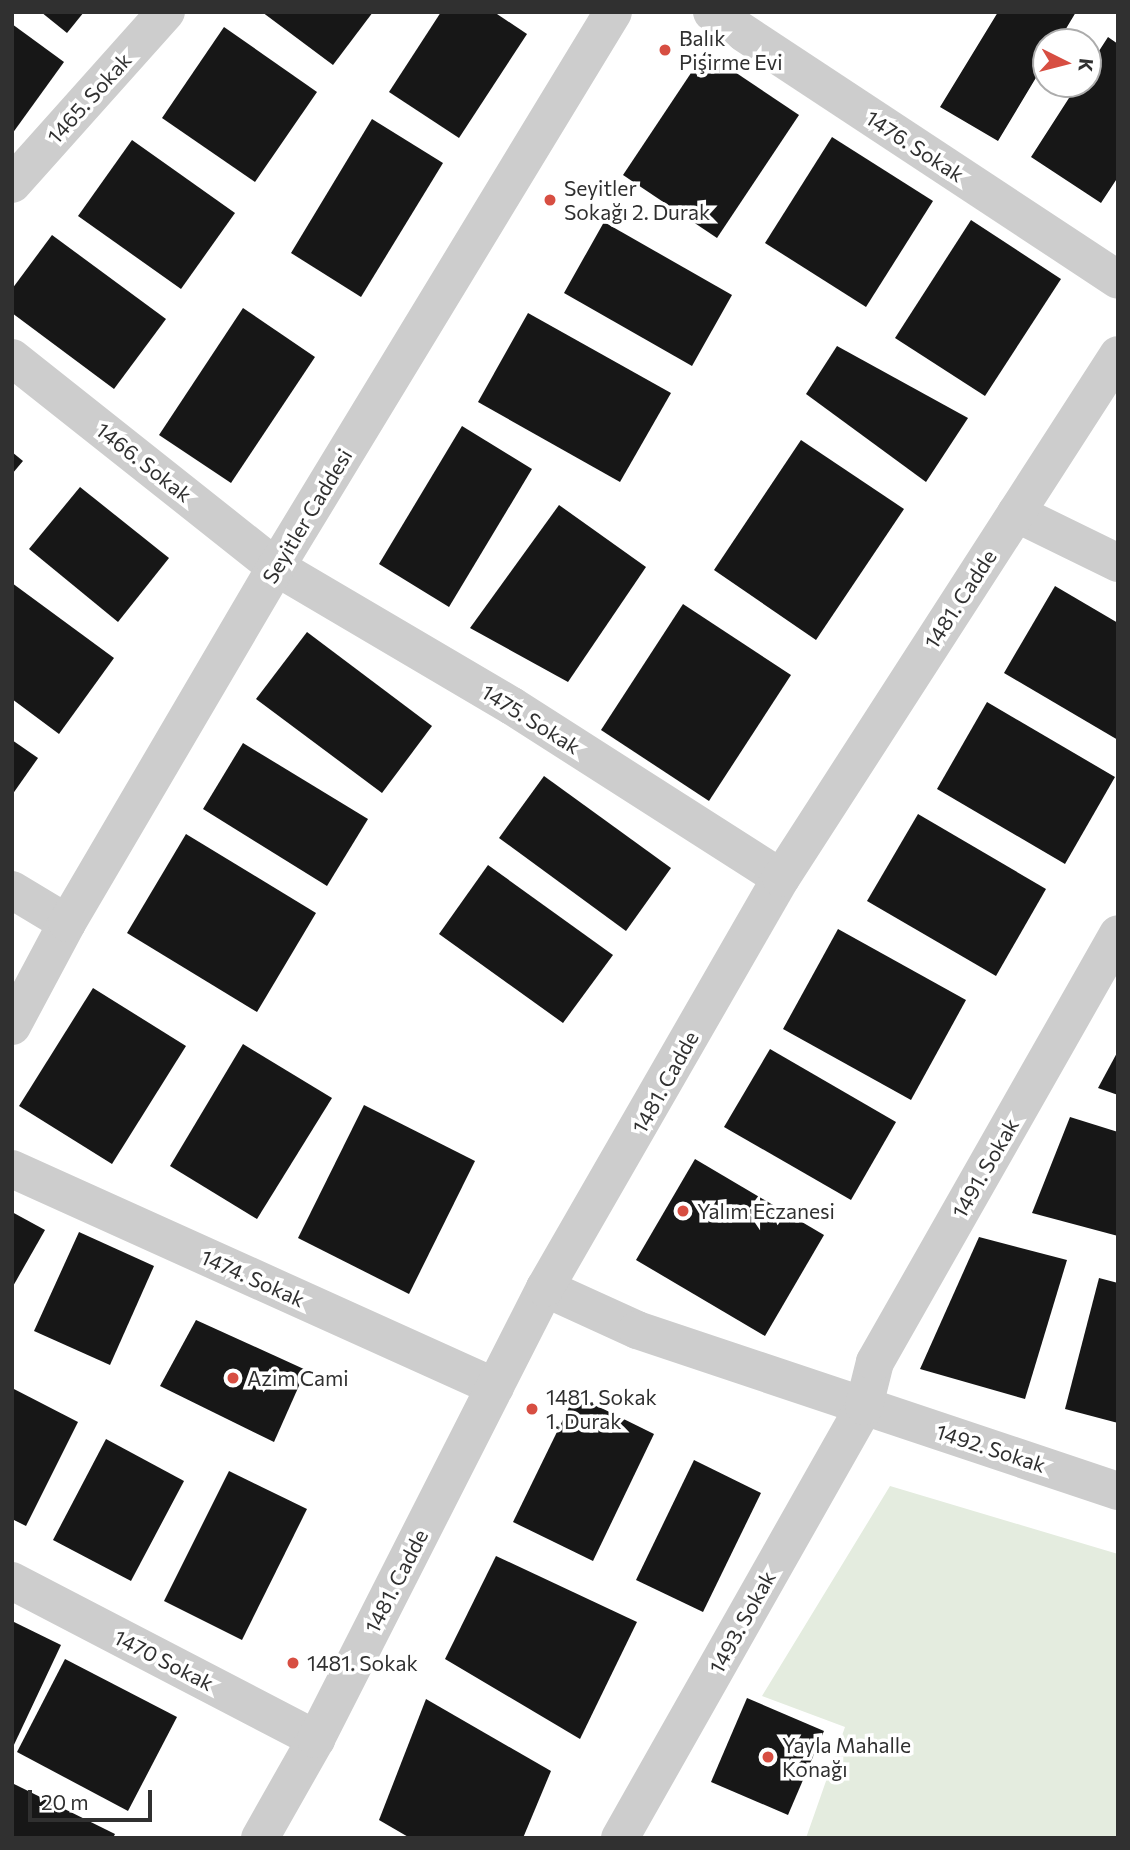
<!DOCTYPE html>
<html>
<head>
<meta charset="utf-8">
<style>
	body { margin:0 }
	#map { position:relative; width:1130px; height:1850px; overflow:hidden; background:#fff; font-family:Commissioner,sans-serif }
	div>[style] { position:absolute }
	.green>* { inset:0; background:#e4ecdf }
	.building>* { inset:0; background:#171717 }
	.minor>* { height:38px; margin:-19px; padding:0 19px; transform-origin:19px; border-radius:19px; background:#cdcdcd }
	.dots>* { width:19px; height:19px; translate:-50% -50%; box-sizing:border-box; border:4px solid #fff; border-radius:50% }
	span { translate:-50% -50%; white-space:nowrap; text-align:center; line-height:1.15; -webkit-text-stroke:7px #fff; paint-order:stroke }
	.poi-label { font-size:21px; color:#303030 }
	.left { translate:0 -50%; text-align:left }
	.street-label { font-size:21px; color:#303030 }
	.frame { position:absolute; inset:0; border:14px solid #303030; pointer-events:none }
	.north { position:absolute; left:1032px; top:28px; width:70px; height:70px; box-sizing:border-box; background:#fff; border:2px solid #acacac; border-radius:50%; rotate:96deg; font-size:19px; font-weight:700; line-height:28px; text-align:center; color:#303030 }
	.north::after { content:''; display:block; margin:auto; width:24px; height:32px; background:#d74e42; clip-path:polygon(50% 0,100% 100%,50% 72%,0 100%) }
	.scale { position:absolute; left:28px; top:1790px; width:124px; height:32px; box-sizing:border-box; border:4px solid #303030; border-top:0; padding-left:9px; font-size:21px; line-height:24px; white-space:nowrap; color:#303030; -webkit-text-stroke:5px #fff; paint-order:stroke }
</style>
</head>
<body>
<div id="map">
	<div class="green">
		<div style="clip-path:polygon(890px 1486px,1118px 1554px,1118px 1838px,806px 1838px,845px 1727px,762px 1696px)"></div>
	</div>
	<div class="building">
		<div style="clip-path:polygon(41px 12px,84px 12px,67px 33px)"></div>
		<div style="clip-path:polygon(262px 12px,373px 12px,333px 65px)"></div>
		<div style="clip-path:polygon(441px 12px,494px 12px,527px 34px,459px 138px,389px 92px)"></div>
		<div style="clip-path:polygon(998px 12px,1076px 12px,1058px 42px,1046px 42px,1046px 61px,998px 141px,940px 107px)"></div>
		<div style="clip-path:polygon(12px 24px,64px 62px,12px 134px)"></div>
		<div style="clip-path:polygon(224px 27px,317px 92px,255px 182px,162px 118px)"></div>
		<div style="clip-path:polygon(1108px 37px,1118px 44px,1118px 177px,1101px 203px,1031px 157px,1078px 84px,1088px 84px,1088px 68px)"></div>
		<div style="clip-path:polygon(705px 52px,799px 115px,717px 238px,623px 175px)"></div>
		<div style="clip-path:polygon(372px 119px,443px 163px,361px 297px,291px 253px)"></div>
		<div style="clip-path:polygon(832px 137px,933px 201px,866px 307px,765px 243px)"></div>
		<div style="clip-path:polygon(132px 140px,235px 213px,181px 289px,78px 216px)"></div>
		<div style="clip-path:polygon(971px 220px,1061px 279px,985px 396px,895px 338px)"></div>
		<div style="clip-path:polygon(604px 222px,732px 295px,692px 366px,564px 293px)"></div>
		<div style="clip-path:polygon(52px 235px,166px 319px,114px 389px,12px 313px,12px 289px)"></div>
		<div style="clip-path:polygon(243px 308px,315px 357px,231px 483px,159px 435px)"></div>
		<div style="clip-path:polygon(528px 313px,671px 393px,620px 482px,478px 402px)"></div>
		<div style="clip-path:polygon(837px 346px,968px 418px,926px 482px,806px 394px)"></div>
		<div style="clip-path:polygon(462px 426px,532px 469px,449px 607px,379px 564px)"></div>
		<div style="clip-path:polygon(801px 440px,904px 509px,816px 640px,714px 570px)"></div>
		<div style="clip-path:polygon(12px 452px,23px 461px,12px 474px)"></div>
		<div style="clip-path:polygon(80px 487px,169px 558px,118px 622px,29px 549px)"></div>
		<div style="clip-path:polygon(559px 505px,646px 567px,568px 682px,470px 628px)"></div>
		<div style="clip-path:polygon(12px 583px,114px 658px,59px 734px,12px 699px)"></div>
		<div style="clip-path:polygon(1055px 586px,1118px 623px,1118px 740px,1004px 673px)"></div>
		<div style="clip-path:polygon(683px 604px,791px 675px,709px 801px,601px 730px)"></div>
		<div style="clip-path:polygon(307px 632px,432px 726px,382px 793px,256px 699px)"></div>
		<div style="clip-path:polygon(987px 702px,1115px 777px,1065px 864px,937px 789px)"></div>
		<div style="clip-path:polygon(12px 740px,38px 758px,12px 795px)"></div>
		<div style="clip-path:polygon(243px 743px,368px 819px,327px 886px,203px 809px)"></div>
		<div style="clip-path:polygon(544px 776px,671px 868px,626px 931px,499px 838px)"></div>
		<div style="clip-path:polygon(918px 814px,1046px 889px,996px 976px,867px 901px)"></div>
		<div style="clip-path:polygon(186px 834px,316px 913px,257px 1012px,127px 933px)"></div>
		<div style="clip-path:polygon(488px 865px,613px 955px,563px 1023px,439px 934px)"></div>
		<div style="clip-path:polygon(838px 929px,966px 1000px,911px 1100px,783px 1029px)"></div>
		<div style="clip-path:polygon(93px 988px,186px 1046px,112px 1164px,19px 1106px)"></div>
		<div style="clip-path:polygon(243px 1044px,332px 1098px,257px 1219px,170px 1166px)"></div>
		<div style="clip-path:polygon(770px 1049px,896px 1122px,851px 1200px,724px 1127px)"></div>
		<div style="clip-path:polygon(1118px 1051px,1118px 1095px,1098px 1088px)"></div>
		<div style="clip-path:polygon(364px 1105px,475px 1161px,409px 1294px,298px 1238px)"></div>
		<div style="clip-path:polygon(1070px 1117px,1118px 1132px,1118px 1236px,1032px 1213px)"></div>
		<div style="clip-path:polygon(695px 1159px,824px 1235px,765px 1336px,636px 1260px)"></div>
		<div style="clip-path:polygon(12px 1212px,45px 1230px,12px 1288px)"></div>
		<div style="clip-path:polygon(79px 1232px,154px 1266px,110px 1365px,34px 1331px)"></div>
		<div style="clip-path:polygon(979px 1237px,1067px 1260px,1025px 1399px,920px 1369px)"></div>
		<div style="clip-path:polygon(1099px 1278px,1118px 1283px,1118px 1423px,1065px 1409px)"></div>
		<div style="clip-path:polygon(196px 1320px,306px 1370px,274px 1442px,160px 1386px)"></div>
		<div style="clip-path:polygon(12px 1388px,78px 1422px,26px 1526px,12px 1519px)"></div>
		<div style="clip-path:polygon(575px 1395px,654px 1434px,593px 1561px,513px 1522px)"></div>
		<div style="clip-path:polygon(106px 1439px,184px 1481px,131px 1581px,53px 1540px)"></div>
		<div style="clip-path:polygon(694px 1460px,761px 1493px,703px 1612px,636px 1580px)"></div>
		<div style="clip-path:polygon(229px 1471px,307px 1509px,242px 1640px,164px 1601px)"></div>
		<div style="clip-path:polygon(496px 1556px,637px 1622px,580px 1739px,445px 1659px)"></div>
		<div style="clip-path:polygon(12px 1621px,61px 1645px,12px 1749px)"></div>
		<div style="clip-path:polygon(65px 1659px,177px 1717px,128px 1811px,17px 1752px)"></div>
		<div style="clip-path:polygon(747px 1698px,824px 1731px,788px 1815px,711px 1782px)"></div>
		<div style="clip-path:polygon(426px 1699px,551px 1771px,523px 1838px,410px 1838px,379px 1820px)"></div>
		<div style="clip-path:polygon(12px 1783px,115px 1834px,113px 1838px,12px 1838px)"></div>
	</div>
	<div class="minor">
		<div style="left:712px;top:12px;width:486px;rotate:33.4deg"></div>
		<div style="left:12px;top:184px;width:231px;rotate:-48.2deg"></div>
		<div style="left:12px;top:358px;width:337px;rotate:38.4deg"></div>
		<div style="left:276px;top:567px;width:274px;rotate:30.5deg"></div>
		<div style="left:512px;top:706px;width:319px;rotate:32.6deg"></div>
		<div style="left:1016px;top:513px;width:114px;rotate:26.1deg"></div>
		<div style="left:12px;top:890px;width:64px;rotate:31deg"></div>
		<div style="left:12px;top:1026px;width:117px;rotate:-61.9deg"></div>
		<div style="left:67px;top:923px;width:413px;rotate:-59.6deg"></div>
		<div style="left:276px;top:567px;width:649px;rotate:-58.73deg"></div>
		<div style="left:12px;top:1169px;width:530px;rotate:24.29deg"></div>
		<div style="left:545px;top:1288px;width:101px;rotate:24.5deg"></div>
		<div style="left:637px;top:1330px;width:507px;rotate:18.51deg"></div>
		<div style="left:12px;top:1581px;width:343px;rotate:27.5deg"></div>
		<div style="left:260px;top:1838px;width:114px;rotate:-60.5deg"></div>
		<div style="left:316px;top:1739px;width:506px;rotate:-63.08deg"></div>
		<div style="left:545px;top:1288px;width:473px;rotate:-60.1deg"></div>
		<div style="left:781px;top:878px;width:622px;rotate:-57.2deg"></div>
		<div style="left:620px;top:1838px;width:496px;rotate:-60.5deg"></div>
		<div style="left:864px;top:1406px;width:45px;rotate:-76deg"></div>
		<div style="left:875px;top:1362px;width:492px;rotate:-60.4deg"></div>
	</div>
	<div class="dots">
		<div style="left:665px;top:50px;background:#d74e42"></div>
		<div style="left:550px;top:200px;background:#d74e42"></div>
		<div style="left:683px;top:1211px;background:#d74e42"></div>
		<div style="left:233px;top:1378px;background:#d74e42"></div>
		<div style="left:532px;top:1409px;background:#d74e42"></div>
		<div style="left:293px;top:1663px;background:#d74e42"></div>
		<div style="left:768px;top:1757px;background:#d74e42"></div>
	</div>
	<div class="poi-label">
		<span class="left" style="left:679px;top:50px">Balık<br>Pişirme Evi</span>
		<span class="left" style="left:564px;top:200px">Seyitler<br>Sokağı 2. Durak</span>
		<span class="left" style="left:697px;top:1211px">Yalım Eczanesi</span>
		<span class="left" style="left:247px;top:1378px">Azim Cami</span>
		<span class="left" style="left:546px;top:1409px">1481. Sokak<br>1. Durak</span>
		<span class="left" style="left:307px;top:1663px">1481. Sokak</span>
		<span class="left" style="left:782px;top:1757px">Yayla Mahalle<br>Konağı</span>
	</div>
	<div class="street-label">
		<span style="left:89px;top:98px;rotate:-48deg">1465. Sokak</span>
		<span style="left:915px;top:146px;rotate:33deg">1476. Sokak</span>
		<span style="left:144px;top:462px;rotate:38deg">1466. Sokak</span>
		<span style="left:307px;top:516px;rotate:-59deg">Seyitler Caddesi</span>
		<span style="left:960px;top:599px;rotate:-57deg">1481. Cadde</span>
		<span style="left:531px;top:719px;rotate:32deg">1475. Sokak</span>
		<span style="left:665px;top:1082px;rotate:-61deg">1481. Cadde</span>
		<span style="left:985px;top:1168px;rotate:-60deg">1491. Sokak</span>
		<span style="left:253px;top:1278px;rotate:24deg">1474. Sokak</span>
		<span style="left:991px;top:1448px;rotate:18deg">1492. Sokak</span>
		<span style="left:396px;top:1581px;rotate:-63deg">1481. Cadde</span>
		<span style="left:742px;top:1622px;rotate:-61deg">1493. Sokak</span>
		<span style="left:164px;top:1660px;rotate:27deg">1470 Sokak</span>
	</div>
	<div class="frame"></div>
	<div class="north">K</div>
	<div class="scale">20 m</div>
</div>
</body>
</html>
